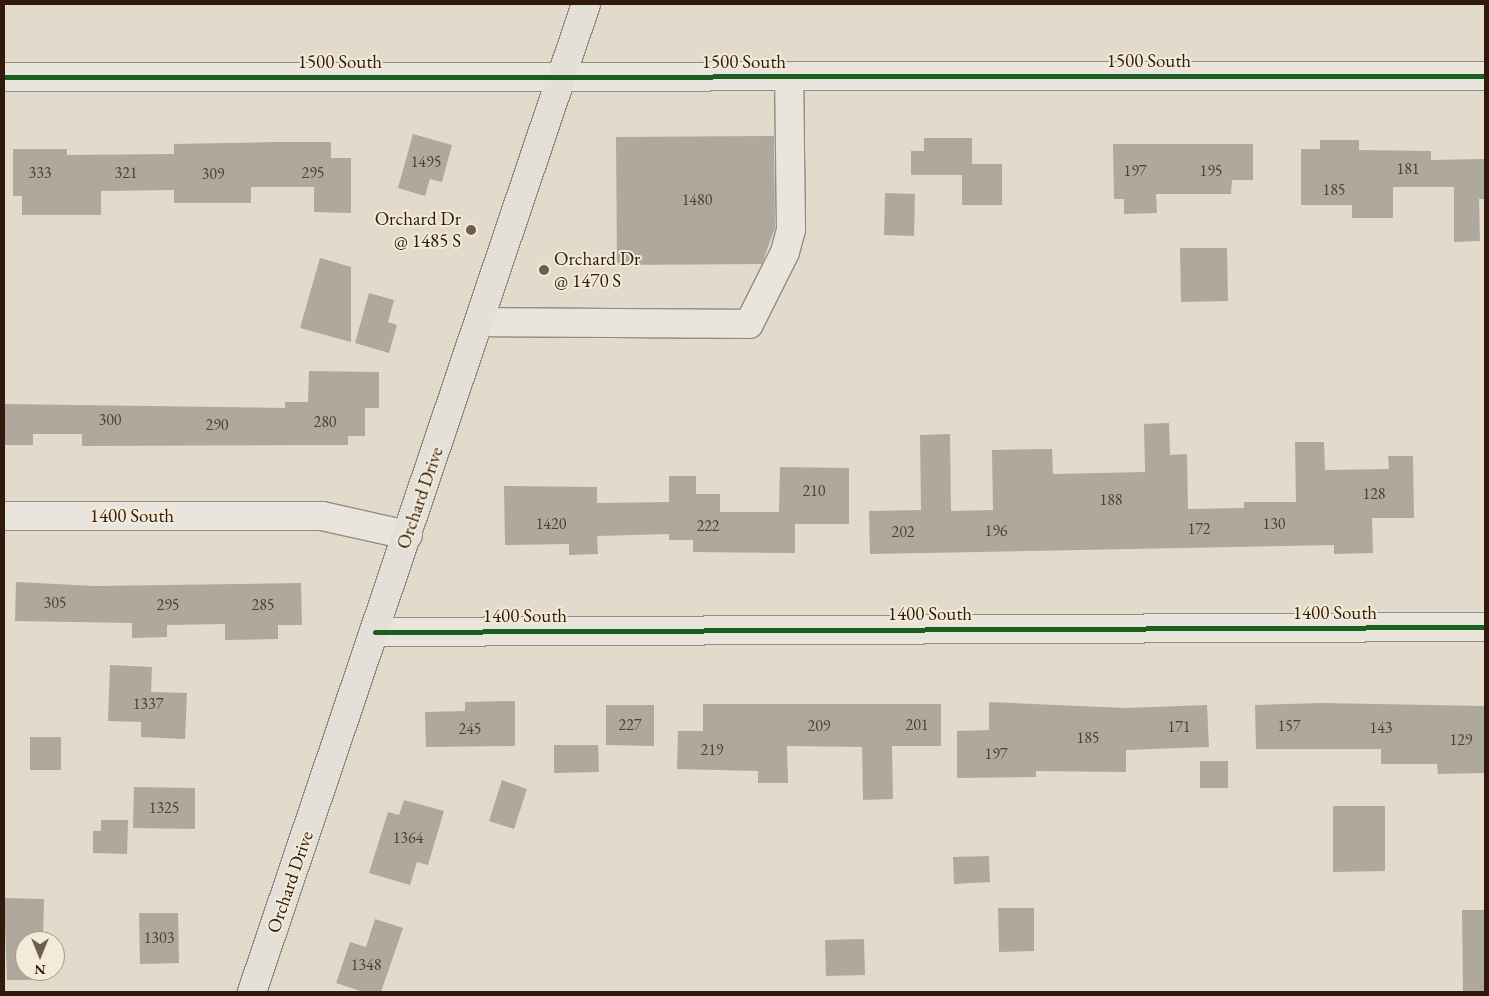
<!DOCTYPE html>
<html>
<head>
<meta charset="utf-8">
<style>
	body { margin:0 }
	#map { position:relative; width:1489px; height:996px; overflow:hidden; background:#e2dacb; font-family:"EB Garamond",serif }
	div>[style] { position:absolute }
	.building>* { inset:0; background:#afa89d }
	.roads { filter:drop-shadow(1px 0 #938c82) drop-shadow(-1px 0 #938c82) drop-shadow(0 1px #938c82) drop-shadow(0 -1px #938c82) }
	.minor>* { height:28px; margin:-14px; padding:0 14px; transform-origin:14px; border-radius:14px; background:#e9e5dd }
	.major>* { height:28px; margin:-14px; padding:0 14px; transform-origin:14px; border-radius:14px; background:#e5e0d7 }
	.cycleway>* { height:5px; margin:-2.5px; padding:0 2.5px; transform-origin:2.5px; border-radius:2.5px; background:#1b5e20 }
	.dots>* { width:14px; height:14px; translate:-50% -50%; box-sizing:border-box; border:2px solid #f3ead7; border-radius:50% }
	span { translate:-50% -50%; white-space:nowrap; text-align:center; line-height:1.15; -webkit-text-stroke:4px #f3ead7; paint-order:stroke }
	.number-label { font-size:16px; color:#503e30 }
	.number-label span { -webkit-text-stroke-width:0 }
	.street-label { font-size:19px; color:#311a0c }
	.poi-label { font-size:19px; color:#311a0c }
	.right { translate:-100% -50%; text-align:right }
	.left { translate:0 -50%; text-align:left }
	.frame { position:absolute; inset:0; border:5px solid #311a0c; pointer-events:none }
	.north { position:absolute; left:15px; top:931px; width:50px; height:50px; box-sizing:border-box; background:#f3ead7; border:1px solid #a59786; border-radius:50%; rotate:180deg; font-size:14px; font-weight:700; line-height:20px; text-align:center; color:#311a0c }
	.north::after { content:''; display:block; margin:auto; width:18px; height:22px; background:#6f5d4f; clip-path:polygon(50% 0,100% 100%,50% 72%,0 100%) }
</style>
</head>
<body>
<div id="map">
	<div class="building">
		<div style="clip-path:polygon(413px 134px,452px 145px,442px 182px,430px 179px,425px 196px,398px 188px)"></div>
		<div style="clip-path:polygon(774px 136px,775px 228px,762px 264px,617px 265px,616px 137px)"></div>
		<div style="clip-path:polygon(924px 138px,972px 138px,972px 164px,1002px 164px,1002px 205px,962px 205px,962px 175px,911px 175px,911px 151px,924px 151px)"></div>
		<div style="clip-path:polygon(1320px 140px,1359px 140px,1359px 150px,1431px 151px,1431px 160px,1485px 159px,1485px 199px,1479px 199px,1480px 241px,1454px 242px,1454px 187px,1393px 187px,1393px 218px,1352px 218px,1352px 205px,1301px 205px,1301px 149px,1320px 149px)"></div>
		<div style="clip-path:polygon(275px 142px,331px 142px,331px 158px,351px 158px,351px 213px,314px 212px,314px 187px,251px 187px,251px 203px,174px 203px,174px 190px,101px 191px,101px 215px,22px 215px,22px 196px,13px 196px,13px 149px,67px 149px,67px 155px,174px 154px,174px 144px)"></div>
		<div style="clip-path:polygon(1113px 144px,1253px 144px,1253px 180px,1232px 180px,1231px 194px,1156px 194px,1157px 213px,1124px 214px,1124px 199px,1114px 199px)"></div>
		<div style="clip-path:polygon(885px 193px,915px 194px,914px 236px,884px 235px)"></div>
		<div style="clip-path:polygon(1180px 248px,1227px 248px,1228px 301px,1181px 302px)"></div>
		<div style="clip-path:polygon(320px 258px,351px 267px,351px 342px,300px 328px)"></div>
		<div style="clip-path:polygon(369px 293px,394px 300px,388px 322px,397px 325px,389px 353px,355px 343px)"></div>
		<div style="clip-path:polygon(309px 371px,379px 372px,379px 408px,365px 408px,365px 436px,348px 436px,348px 445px,82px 446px,82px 434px,33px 434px,33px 445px,4px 445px,4px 404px,285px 408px,285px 402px,308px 402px)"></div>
		<div style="clip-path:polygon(1169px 423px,1170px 455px,1187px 454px,1188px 509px,1244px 508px,1244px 502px,1296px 502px,1295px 442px,1324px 442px,1325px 470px,1389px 469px,1388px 456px,1413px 456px,1414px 518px,1372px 518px,1373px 553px,1334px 554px,1334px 545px,870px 554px,869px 511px,921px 510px,920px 435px,950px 434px,951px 511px,993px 510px,992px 450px,1052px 449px,1053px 474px,1145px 472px,1144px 424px)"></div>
		<div style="clip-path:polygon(780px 467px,849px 468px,849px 524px,795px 524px,795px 553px,693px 552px,693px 540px,669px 540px,669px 534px,597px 536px,598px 554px,569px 555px,569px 544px,505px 545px,504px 486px,597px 487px,597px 503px,669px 502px,669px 476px,696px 476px,696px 494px,720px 494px,720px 512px,779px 512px)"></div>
		<div style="clip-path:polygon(16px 582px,95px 586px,301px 583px,302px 625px,278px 625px,278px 639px,225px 640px,225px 624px,167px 625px,167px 637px,132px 638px,132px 623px,15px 621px)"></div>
		<div style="clip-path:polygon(110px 665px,152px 667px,151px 692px,187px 693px,185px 739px,141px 737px,141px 722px,108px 721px)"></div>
		<div style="clip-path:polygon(515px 701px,515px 746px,426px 747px,425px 712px,465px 711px,465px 702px)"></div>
		<div style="clip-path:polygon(989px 702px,1126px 708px,1207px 705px,1209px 747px,1126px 750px,1126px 772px,1036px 771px,1036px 777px,957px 778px,957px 731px,989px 730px)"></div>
		<div style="clip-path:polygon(1322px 703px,1485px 706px,1485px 773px,1438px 774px,1437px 764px,1381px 764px,1381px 749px,1256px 749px,1255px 705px)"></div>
		<div style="clip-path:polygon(703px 704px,941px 704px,941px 746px,892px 746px,893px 799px,863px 800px,862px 747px,787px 746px,788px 783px,758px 783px,758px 771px,677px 769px,678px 731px,703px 731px)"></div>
		<div style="clip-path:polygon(606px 705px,654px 705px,654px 746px,606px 745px)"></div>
		<div style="clip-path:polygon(30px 737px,61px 737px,61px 770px,30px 770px)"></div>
		<div style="clip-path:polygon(554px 745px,598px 745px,599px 772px,554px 773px)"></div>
		<div style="clip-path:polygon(1200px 761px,1228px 761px,1228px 788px,1200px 788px)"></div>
		<div style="clip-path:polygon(502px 780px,527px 789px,514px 829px,489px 821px)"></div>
		<div style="clip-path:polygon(134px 787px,195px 788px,195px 829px,133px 828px)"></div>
		<div style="clip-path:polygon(404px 800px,444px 811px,428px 865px,417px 862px,410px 885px,369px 873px,388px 812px,399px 815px)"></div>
		<div style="clip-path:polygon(1333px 806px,1385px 806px,1385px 871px,1333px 872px)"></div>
		<div style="clip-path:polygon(101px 820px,128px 820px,127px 854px,93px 853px,93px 831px,101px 831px)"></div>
		<div style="clip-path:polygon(989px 856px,990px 882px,954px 884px,953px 857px)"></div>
		<div style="clip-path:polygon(4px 898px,44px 899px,43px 941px,25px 941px,25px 971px,43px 971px,43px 980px,7px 980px)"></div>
		<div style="clip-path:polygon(998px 908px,1034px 908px,1034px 951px,999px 952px)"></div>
		<div style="clip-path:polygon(1462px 910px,1485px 910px,1485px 992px,1463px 992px)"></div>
		<div style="clip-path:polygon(139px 913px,178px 913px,179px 963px,140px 964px)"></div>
		<div style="clip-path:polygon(375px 919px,403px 928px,381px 992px,363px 992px,336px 983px,350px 942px,366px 947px)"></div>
		<div style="clip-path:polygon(864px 939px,865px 975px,826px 976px,825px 940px)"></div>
	</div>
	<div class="roads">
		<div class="minor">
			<div style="left:4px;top:77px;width:1481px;rotate:-0.04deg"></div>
			<div style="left:479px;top:322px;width:270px;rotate:0.4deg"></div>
			<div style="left:749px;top:324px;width:80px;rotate:-63.4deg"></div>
			<div style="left:785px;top:252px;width:23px;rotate:-75deg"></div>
			<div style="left:791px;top:230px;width:153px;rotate:-90.7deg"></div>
			<div style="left:4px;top:516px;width:318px"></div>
			<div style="left:322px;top:516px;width:88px;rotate:12.5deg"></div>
			<div style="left:375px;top:632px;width:1110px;rotate:-0.26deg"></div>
		</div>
		<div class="major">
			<div style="left:252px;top:992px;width:1043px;rotate:-71.32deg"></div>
		</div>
	</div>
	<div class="cycleway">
		<div style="left:4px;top:77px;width:1481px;rotate:-0.04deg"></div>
		<div style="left:375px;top:632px;width:1110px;rotate:-0.26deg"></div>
	</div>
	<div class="dots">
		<div style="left:471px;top:230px;background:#6f5d4f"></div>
		<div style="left:544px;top:270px;background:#6f5d4f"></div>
	</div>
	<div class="number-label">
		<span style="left:426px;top:162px">1495</span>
		<span style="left:1408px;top:169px">181</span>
		<span style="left:1135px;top:171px">197</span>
		<span style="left:1211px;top:171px">195</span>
		<span style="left:40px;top:173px">333</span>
		<span style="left:126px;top:173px">321</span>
		<span style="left:313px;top:173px">295</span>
		<span style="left:213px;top:174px">309</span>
		<span style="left:1334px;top:190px">185</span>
		<span style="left:697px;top:200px">1480</span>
		<span style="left:110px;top:420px">300</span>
		<span style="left:325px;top:422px">280</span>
		<span style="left:217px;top:425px">290</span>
		<span style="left:814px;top:491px">210</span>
		<span style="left:1374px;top:494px">128</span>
		<span style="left:1111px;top:500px">188</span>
		<span style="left:551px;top:524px">1420</span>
		<span style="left:1274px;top:524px">130</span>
		<span style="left:708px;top:526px">222</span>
		<span style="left:1199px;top:529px">172</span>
		<span style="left:996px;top:531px">196</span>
		<span style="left:903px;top:532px">202</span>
		<span style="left:55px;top:603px">305</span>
		<span style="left:168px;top:605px">295</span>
		<span style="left:263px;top:605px">285</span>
		<span style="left:148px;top:704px">1337</span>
		<span style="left:630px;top:725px">227</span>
		<span style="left:917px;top:725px">201</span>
		<span style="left:819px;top:726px">209</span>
		<span style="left:1289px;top:726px">157</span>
		<span style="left:1179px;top:727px">171</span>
		<span style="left:1381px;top:728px">143</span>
		<span style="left:470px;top:729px">245</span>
		<span style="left:1088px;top:738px">185</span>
		<span style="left:1461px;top:740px">129</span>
		<span style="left:712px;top:750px">219</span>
		<span style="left:996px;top:754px">197</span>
		<span style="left:164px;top:808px">1325</span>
		<span style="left:408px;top:838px">1364</span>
		<span style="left:159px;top:938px">1303</span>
		<span style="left:366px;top:965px">1348</span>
	</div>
	<div class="street-label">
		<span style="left:1149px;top:61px">1500 South</span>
		<span style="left:340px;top:62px">1500 South</span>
		<span style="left:744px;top:62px">1500 South</span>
		<span style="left:420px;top:498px;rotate:-71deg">Orchard Drive</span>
		<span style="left:132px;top:516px">1400 South</span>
		<span style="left:1335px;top:613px">1400 South</span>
		<span style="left:930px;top:614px">1400 South</span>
		<span style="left:525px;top:616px">1400 South</span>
		<span style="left:290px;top:882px;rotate:-71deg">Orchard Drive</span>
	</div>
	<div class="poi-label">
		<span class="right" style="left:461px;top:230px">Orchard Dr<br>@ 1485 S</span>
		<span class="left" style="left:554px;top:270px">Orchard Dr<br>@ 1470 S</span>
	</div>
	<div class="frame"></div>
	<div class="north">N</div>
</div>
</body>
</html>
